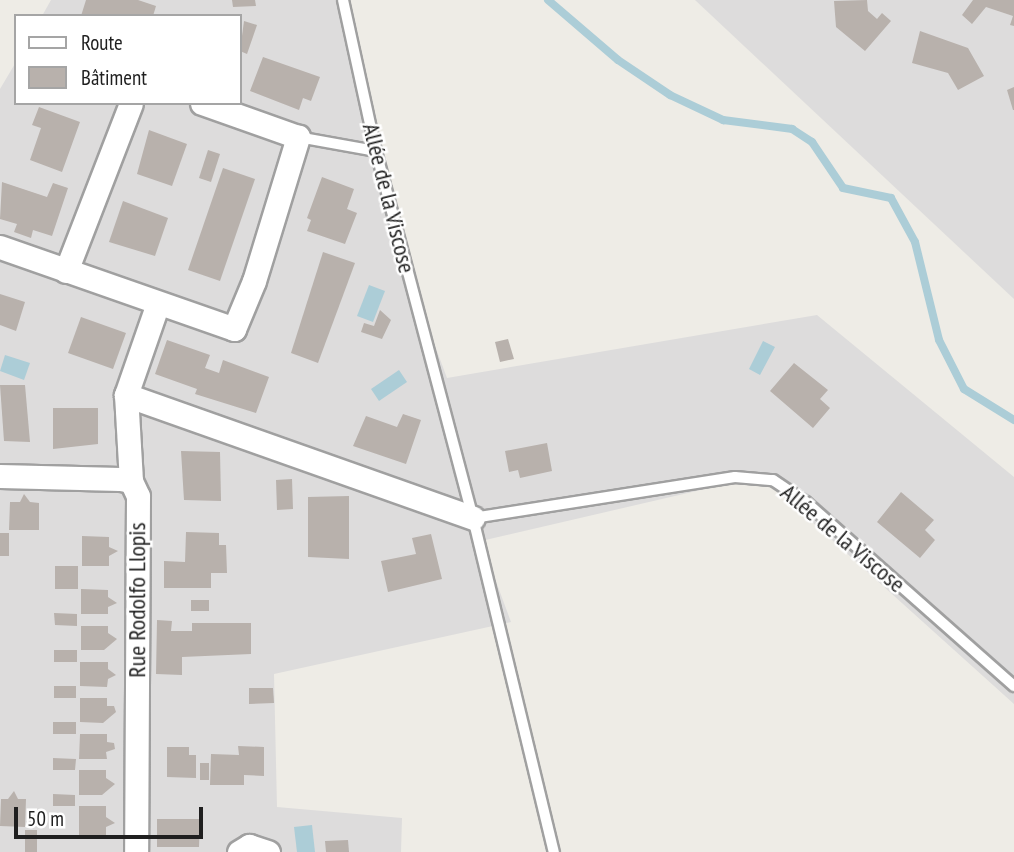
<!DOCTYPE html>
<html>
<head>
<meta charset="utf-8">
<style>
	body { margin:0 }
	#map { position:relative; width:1014px; height:852px; overflow:hidden; background:#eeece6; font-family:"PT Sans Narrow",sans-serif }
	div>[style] { position:absolute }
	.residential>* { inset:0; background:#dddcdc }
	.water>* { inset:0; background:#accdd7 }
	.stream>* { height:8px; margin:-4px; padding:0 4px; transform-origin:4px; border-radius:4px; background:#accdd7 }
	.building>* { inset:0; background:#b8b1ac }
	.roads { filter:drop-shadow(2px 0 #a0a0a0) drop-shadow(-2px 0 #a0a0a0) drop-shadow(0 2px #a0a0a0) drop-shadow(0 -2px #a0a0a0) }
	.service>* { height:10px; margin:-5px; padding:0 5px; transform-origin:5px; border-radius:5px; background:#fff }
	.minor>* { height:23px; margin:-11.5px; padding:0 11.5px; transform-origin:11.5px; border-radius:11.5px; background:#fff }
	span { translate:-50% -50%; white-space:nowrap; text-align:center; line-height:1.15; -webkit-text-stroke:5px #fff; paint-order:stroke }
	.street-label { font-size:24px; color:#1f1f1f }
	.legend { position:absolute; left:14px; top:14px; width:228px; height:91px; box-sizing:border-box; background:#fff; border:2px solid #a5a5a5; margin:0; padding:9px 12px; list-style:none; font-size:21px; color:#1f1f1f }
	.legend li { display:flex; align-items:center; gap:14px; height:35px }
	.legend b { width:35px; border:2px solid #a5a5a5 }
	.scale { position:absolute; left:14px; top:807px; width:189px; height:32px; box-sizing:border-box; border:4px solid #1f1f1f; border-top:0; padding-left:9px; font-size:21px; line-height:24px; white-space:nowrap; color:#1f1f1f; -webkit-text-stroke:5px #fff; paint-order:stroke }
</style>
</head>
<body>
<div id="map">
	<div class="residential">
		<div style="clip-path:polygon(51px 0,337px 0,386px 215px,447px 378px,817px 315px,1014px 477px,1014px 704px,761px 476px,481px 541px,511px 622px,274px 674px,277px 807px,402px 818px,401px 852px,0 852px,0 89px,16px 62px,16px 103px,240px 103px,240px 16px,42px 16px)"></div>
		<div style="clip-path:polygon(695px 0,1014px 0,1014px 299px)"></div>
	</div>
	<div class="water">
		<div style="clip-path:polygon(369px 285px,385px 291px,373px 322px,357px 316px)"></div>
		<div style="clip-path:polygon(763px 341px,775px 347px,760px 375px,749px 369px)"></div>
		<div style="clip-path:polygon(5px 355px,30px 363px,24px 380px,0 371px)"></div>
		<div style="clip-path:polygon(399px 370px,407px 382px,379px 401px,371px 389px)"></div>
		<div style="clip-path:polygon(312px 825px,315px 852px,297px 852px,294px 827px)"></div>
	</div>
	<div class="stream">
		<div style="left:548px;top:0;width:92px;rotate:40.6deg"></div>
		<div style="left:618px;top:60px;width:63px;rotate:33.9deg"></div>
		<div style="left:670px;top:95px;width:59px;rotate:25.3deg"></div>
		<div style="left:723px;top:120px;width:70px;rotate:7.4deg"></div>
		<div style="left:792px;top:129px;width:24px;rotate:33deg"></div>
		<div style="left:812px;top:142px;width:55px;rotate:56deg"></div>
		<div style="left:843px;top:188px;width:49px;rotate:11.8deg"></div>
		<div style="left:891px;top:198px;width:50px;rotate:61.4deg"></div>
		<div style="left:915px;top:242px;width:101px;rotate:76.2deg"></div>
		<div style="left:939px;top:340px;width:55px;rotate:63deg"></div>
		<div style="left:964px;top:389px;width:59px;rotate:31.8deg"></div>
	</div>
	<div class="building">
		<div style="clip-path:polygon(86px 0,138px 0,156px 6px,153px 16px,81px 16px)"></div>
		<div style="clip-path:polygon(232px 0,255px 0,256px 6px,233px 7px)"></div>
		<div style="clip-path:polygon(867px 0,868px 11px,877px 19px,882px 13px,891px 21px,865px 51px,836px 27px,834px 1px)"></div>
		<div style="clip-path:polygon(973px 0,1014px 0,1014px 26px,1010px 25px,1013px 16px,986px 7px,972px 24px,962px 15px)"></div>
		<div style="clip-path:polygon(244px 21px,257px 25px,247px 54px,240px 51px)"></div>
		<div style="clip-path:polygon(920px 31px,968px 48px,984px 76px,958px 90px,948px 73px,912px 63px)"></div>
		<div style="clip-path:polygon(263px 57px,320px 77px,311px 101px,303px 98px,299px 110px,250px 91px)"></div>
		<div style="clip-path:polygon(1014px 87px,1014px 110px,1013px 110px,1007px 90px)"></div>
		<div style="clip-path:polygon(39px 107px,80px 122px,62px 172px,30px 160px,41px 128px,32px 125px)"></div>
		<div style="clip-path:polygon(149px 130px,187px 144px,172px 186px,137px 174px)"></div>
		<div style="clip-path:polygon(208px 150px,220px 154px,211px 182px,199px 178px)"></div>
		<div style="clip-path:polygon(223px 168px,255px 179px,220px 281px,188px 270px)"></div>
		<div style="clip-path:polygon(322px 177px,354px 189px,347px 209px,357px 213px,345px 244px,307px 231px,311px 220px,307px 218px)"></div>
		<div style="clip-path:polygon(2px 182px,47px 197px,53px 183px,68px 188px,52px 236px,33px 230px,31px 238px,14px 232px,17px 224px,0 219px)"></div>
		<div style="clip-path:polygon(123px 201px,168px 218px,155px 256px,109px 242px)"></div>
		<div style="clip-path:polygon(323px 252px,355px 263px,318px 363px,291px 353px)"></div>
		<div style="clip-path:polygon(0 294px,25px 302px,16px 331px,0 325px)"></div>
		<div style="clip-path:polygon(380px 310px,391px 320px,382px 339px,361px 332px,364px 323px,374px 326px)"></div>
		<div style="clip-path:polygon(81px 317px,126px 333px,113px 369px,68px 353px)"></div>
		<div style="clip-path:polygon(508px 339px,514px 359px,500px 362px,495px 342px)"></div>
		<div style="clip-path:polygon(167px 340px,210px 355px,205px 368px,219px 373px,223px 360px,269px 377px,256px 413px,195px 394px,197px 389px,155px 374px)"></div>
		<div style="clip-path:polygon(794px 363px,828px 390px,820px 399px,830px 408px,813px 428px,770px 391px)"></div>
		<div style="clip-path:polygon(0 385px,25px 385px,30px 442px,4px 441px)"></div>
		<div style="clip-path:polygon(53px 408px,98px 408px,98px 444px,53px 449px)"></div>
		<div style="clip-path:polygon(403px 414px,421px 420px,406px 464px,353px 446px,366px 416px,397px 427px)"></div>
		<div style="clip-path:polygon(547px 443px,552px 471px,520px 478px,518px 470px,509px 472px,505px 451px)"></div>
		<div style="clip-path:polygon(181px 451px,220px 452px,221px 501px,184px 500px)"></div>
		<div style="clip-path:polygon(292px 479px,293px 509px,277px 510px,276px 480px)"></div>
		<div style="clip-path:polygon(901px 492px,934px 520px,925px 530px,935px 540px,920px 558px,877px 522px)"></div>
		<div style="clip-path:polygon(24px 494px,30px 502px,39px 503px,39px 530px,9px 530px,10px 502px,20px 502px)"></div>
		<div style="clip-path:polygon(349px 496px,349px 559px,308px 557px,308px 497px)"></div>
		<div style="clip-path:polygon(186px 532px,219px 533px,219px 545px,226px 545px,227px 573px,211px 573px,211px 588px,164px 588px,164px 561px,185px 562px)"></div>
		<div style="clip-path:polygon(0 533px,9px 533px,9px 556px,0 556px)"></div>
		<div style="clip-path:polygon(431px 534px,442px 579px,388px 592px,381px 561px,416px 554px,412px 538px)"></div>
		<div style="clip-path:polygon(82px 536px,109px 537px,109px 547px,118px 551px,109px 556px,109px 566px,82px 566px)"></div>
		<div style="clip-path:polygon(55px 566px,78px 566px,78px 589px,55px 589px)"></div>
		<div style="clip-path:polygon(81px 589px,108px 590px,108px 597px,117px 603px,108px 607px,108px 614px,81px 614px)"></div>
		<div style="clip-path:polygon(191px 600px,209px 600px,209px 611px,191px 611px)"></div>
		<div style="clip-path:polygon(54px 613px,77px 614px,77px 626px,55px 625px)"></div>
		<div style="clip-path:polygon(157px 620px,172px 621px,171px 631px,192px 631px,192px 623px,251px 623px,251px 654px,182px 657px,182px 675px,156px 674px)"></div>
		<div style="clip-path:polygon(81px 626px,108px 626px,108px 633px,117px 639px,104px 650px,81px 650px)"></div>
		<div style="clip-path:polygon(54px 650px,77px 650px,77px 662px,54px 662px)"></div>
		<div style="clip-path:polygon(80px 662px,108px 662px,108px 669px,116px 675px,108px 679px,107px 687px,80px 686px)"></div>
		<div style="clip-path:polygon(54px 686px,76px 686px,76px 698px,54px 698px)"></div>
		<div style="clip-path:polygon(249px 688px,273px 688px,274px 703px,249px 704px)"></div>
		<div style="clip-path:polygon(80px 698px,107px 698px,107px 706px,114px 706px,116px 712px,103px 723px,80px 722px)"></div>
		<div style="clip-path:polygon(53px 722px,76px 722px,76px 734px,53px 734px)"></div>
		<div style="clip-path:polygon(80px 734px,107px 734px,107px 742px,114px 743px,115px 749px,106px 752px,107px 759px,79px 759px)"></div>
		<div style="clip-path:polygon(238px 746px,264px 747px,264px 776px,244px 775px,244px 785px,210px 785px,211px 754px,239px 755px)"></div>
		<div style="clip-path:polygon(167px 747px,189px 747px,189px 755px,196px 755px,196px 778px,167px 777px)"></div>
		<div style="clip-path:polygon(53px 758px,76px 759px,75px 770px,53px 770px)"></div>
		<div style="clip-path:polygon(200px 763px,209px 763px,209px 780px,200px 780px)"></div>
		<div style="clip-path:polygon(79px 770px,106px 770px,106px 778px,115px 784px,102px 795px,79px 795px)"></div>
		<div style="clip-path:polygon(14px 791px,18px 799px,26px 799px,25px 827px,0 826px,1px 799px,8px 799px)"></div>
		<div style="clip-path:polygon(53px 794px,75px 795px,75px 806px,53px 806px)"></div>
		<div style="clip-path:polygon(79px 806px,106px 806px,106px 817px,115px 823px,106px 827px,106px 837px,79px 836px)"></div>
		<div style="clip-path:polygon(157px 819px,200px 819px,199px 847px,157px 847px)"></div>
		<div style="clip-path:polygon(25px 830px,37px 830px,37px 852px,25px 852px)"></div>
		<div style="clip-path:polygon(348px 840px,349px 852px,326px 852px,325px 841px)"></div>
	</div>
	<div class="roads">
		<div class="service">
			<div style="left:343px;top:0;width:155px;rotate:77.7deg"></div>
			<div style="left:376px;top:151px;width:380px;rotate:75.2deg"></div>
			<div style="left:473px;top:518px;width:344px;rotate:76.4deg"></div>
			<div style="left:298px;top:137px;width:79px;rotate:10.2deg"></div>
			<div style="left:473px;top:518px;width:265px;rotate:-8.9deg"></div>
			<div style="left:735px;top:477px;width:38px;rotate:5deg"></div>
			<div style="left:773px;top:480px;width:40px;rotate:34deg"></div>
			<div style="left:806px;top:502px;width:278px;rotate:41.5deg"></div>
		</div>
		<div class="minor">
			<div style="left:0;top:247px;width:248px;rotate:19.3deg"></div>
			<div style="left:234px;top:329px;width:52px;rotate:-67.4deg"></div>
			<div style="left:254px;top:281px;width:151px;rotate:-73deg"></div>
			<div style="left:298px;top:137px;width:102px;rotate:-160.5deg"></div>
			<div style="left:66px;top:271px;width:180px;rotate:-68.8deg"></div>
			<div style="left:126px;top:395px;width:368px;rotate:19.5deg"></div>
			<div style="left:0;top:476px;width:120px;rotate:1.4deg"></div>
			<div style="left:120px;top:479px;width:11px;rotate:10deg"></div>
			<div style="left:131px;top:481px;width:17px;rotate:65deg"></div>
			<div style="left:138px;top:496px;width:356px;rotate:90.3deg"></div>
			<div style="left:131px;top:481px;width:86px;rotate:-93.3deg"></div>
			<div style="left:126px;top:395px;width:97px;rotate:-70.8deg"></div>
			<div style="left:239px;top:852px;width:12px;rotate:-31deg"></div>
			<div style="left:249px;top:846px;width:20px;rotate:18deg"></div>
		</div>
	</div>
	<div class="street-label">
		<span style="left:389px;top:198px;rotate:76deg">Allée de la Viscose</span>
		<span style="left:843px;top:538px;rotate:40deg">Allée de la Viscose</span>
		<span style="left:137px;top:600px;rotate:-90deg">Rue Rodolfo Llopis</span>
	</div>
	<ul class="legend">
	<li><b style="height:9px;background:#fff"></b>Route</li>
	<li><b style="height:19px;background:#b8b1ac"></b>Bâtiment</li>
	</ul>
	<div class="scale">50 m</div>
</div>
</body>
</html>
